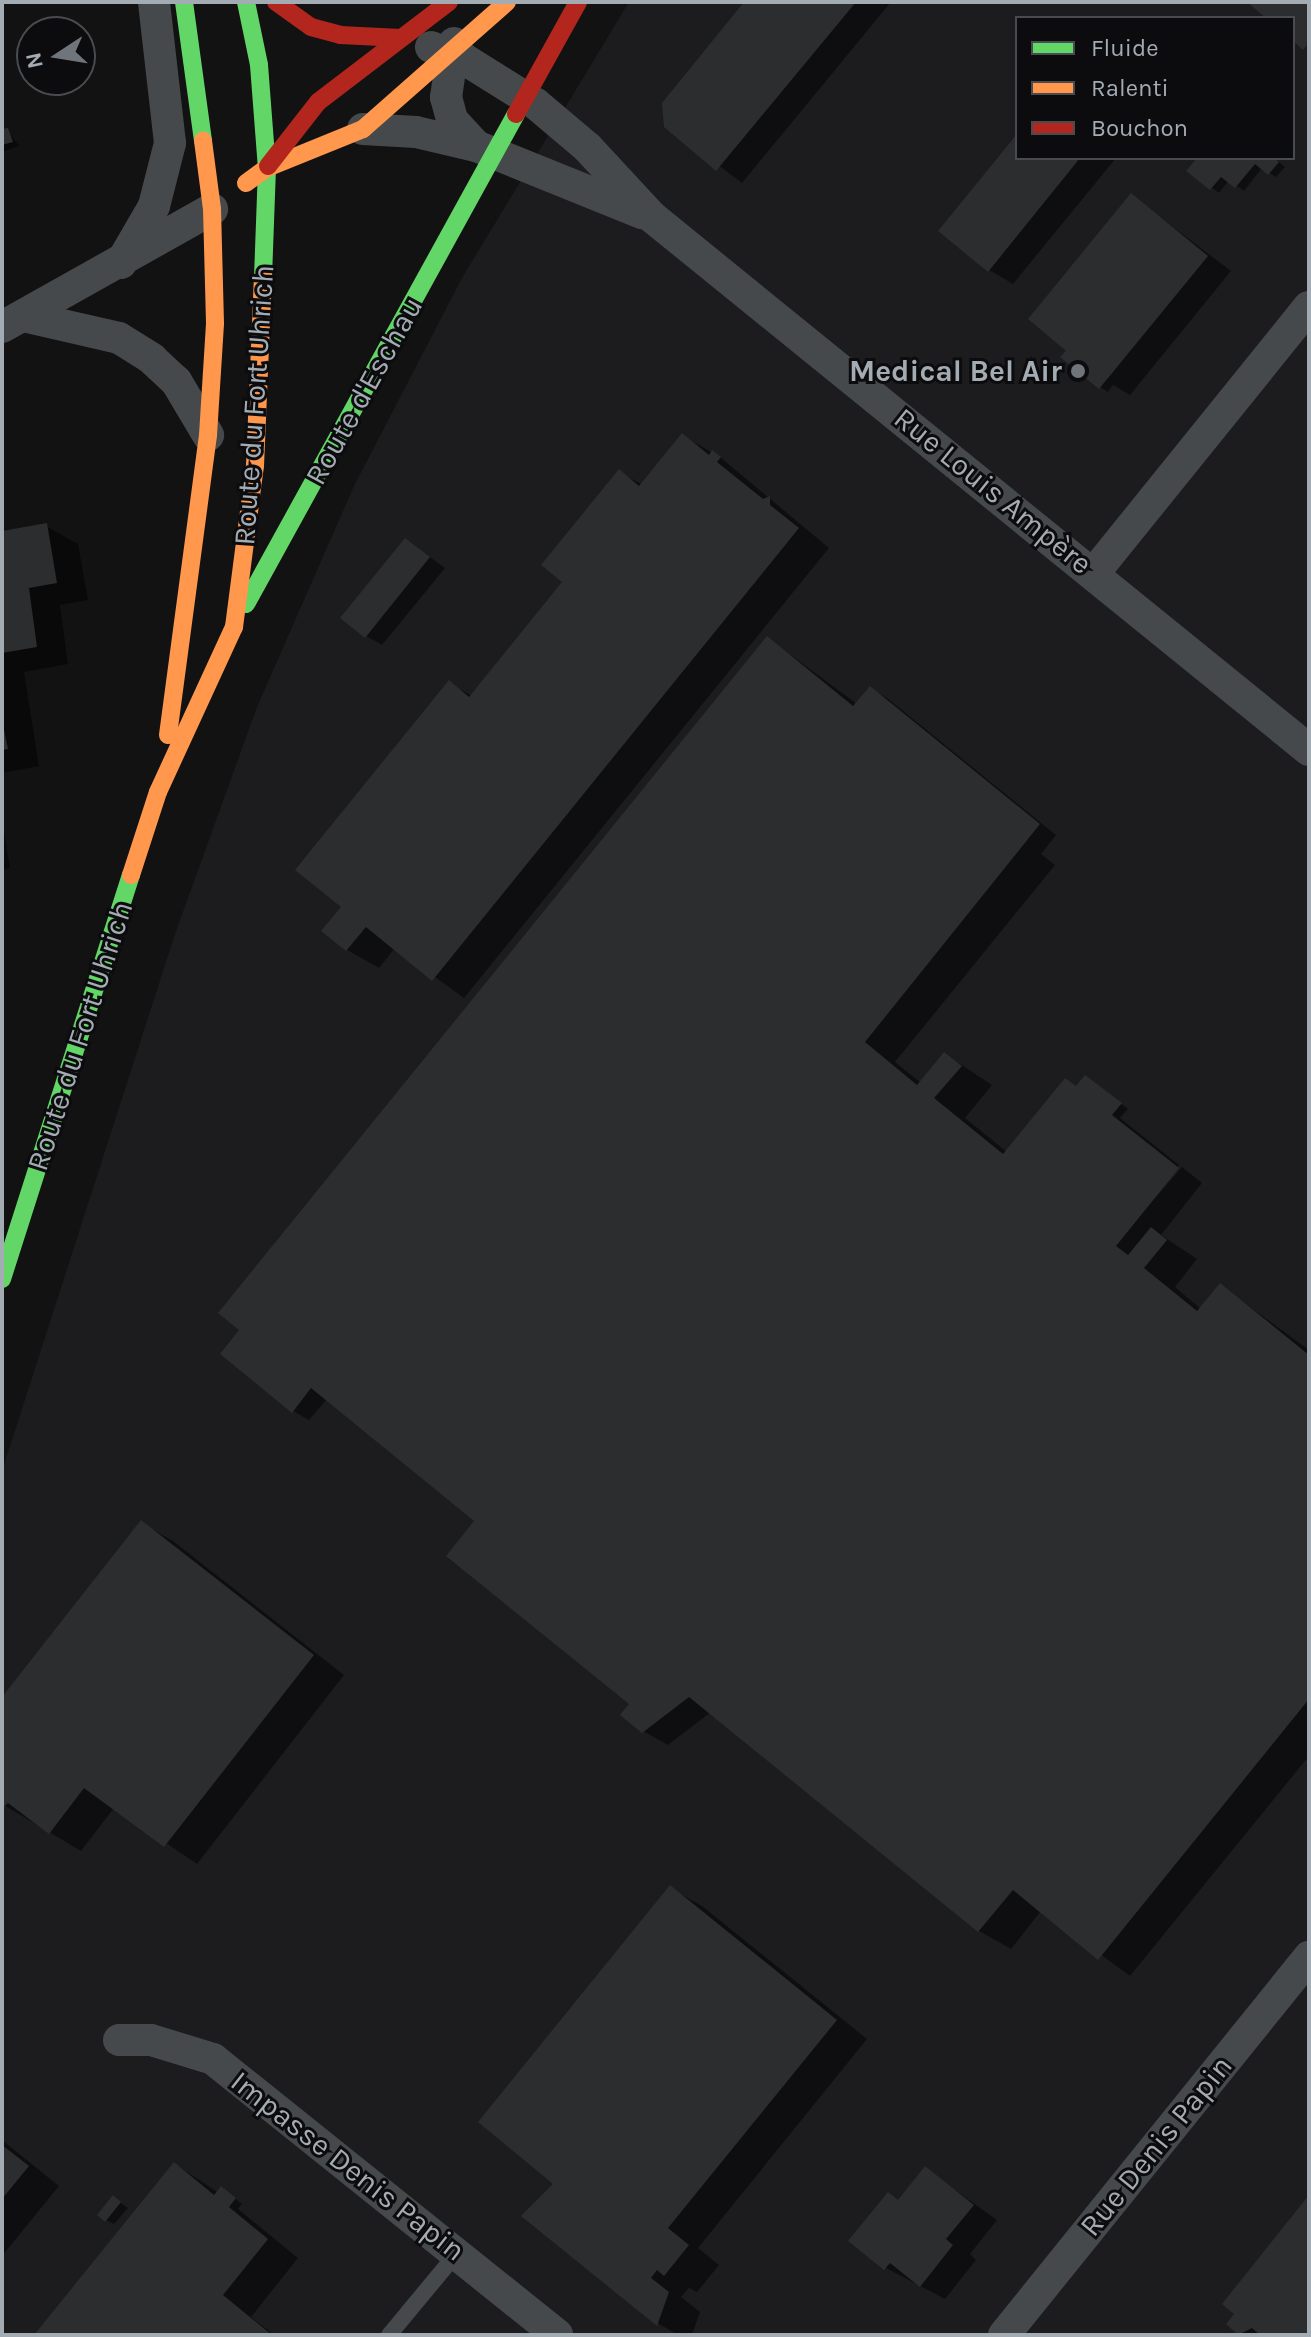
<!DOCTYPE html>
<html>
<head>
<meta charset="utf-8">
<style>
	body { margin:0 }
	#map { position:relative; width:1311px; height:2337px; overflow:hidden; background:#121212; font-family:Karla,sans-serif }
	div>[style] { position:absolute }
	.built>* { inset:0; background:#1c1c1e }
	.shadow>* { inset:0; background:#0007 }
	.building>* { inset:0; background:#2c2d2e }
	.lane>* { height:16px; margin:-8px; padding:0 8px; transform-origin:8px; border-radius:8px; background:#46494b }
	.street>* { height:32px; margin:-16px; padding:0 16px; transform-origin:16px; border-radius:16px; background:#46494b }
	.fast>* { height:18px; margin:-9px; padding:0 9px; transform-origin:9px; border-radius:9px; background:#63d668 }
	.slow>* { height:18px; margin:-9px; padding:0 9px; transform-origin:9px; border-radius:9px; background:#ff974d }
	.jam>* { height:18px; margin:-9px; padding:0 9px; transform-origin:9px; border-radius:9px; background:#b3261e }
	.dots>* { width:22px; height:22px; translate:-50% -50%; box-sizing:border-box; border:4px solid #0c0c0e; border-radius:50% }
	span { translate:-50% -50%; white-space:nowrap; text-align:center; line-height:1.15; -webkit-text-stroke:6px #0c0c0e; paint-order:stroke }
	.poi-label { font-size:30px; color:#a3abb3; font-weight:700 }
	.right { translate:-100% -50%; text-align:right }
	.street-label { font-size:30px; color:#a3abb3 }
	.frame { position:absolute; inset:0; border:4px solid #a3abb3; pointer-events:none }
	.legend { position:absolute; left:1015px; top:16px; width:280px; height:144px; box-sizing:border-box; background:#0c0c0e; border:2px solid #484c50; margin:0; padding:10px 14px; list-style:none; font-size:24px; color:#a3abb3 }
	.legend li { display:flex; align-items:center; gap:16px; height:40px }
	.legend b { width:40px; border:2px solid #484c50 }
	.north { position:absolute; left:16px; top:16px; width:80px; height:80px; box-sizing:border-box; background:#0c0c0e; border:2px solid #484c50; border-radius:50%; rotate:258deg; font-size:22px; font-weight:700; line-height:32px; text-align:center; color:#a3abb3 }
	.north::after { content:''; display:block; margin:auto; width:28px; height:36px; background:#70757b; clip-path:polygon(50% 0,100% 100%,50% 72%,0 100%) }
</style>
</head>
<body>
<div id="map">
	<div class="built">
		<div style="clip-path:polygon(evenodd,629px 2px,1309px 2px,1309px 2335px,2px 2335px,2px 1471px,175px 934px,257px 707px,354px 486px,462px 278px,629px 2px,1017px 18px,1293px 18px,1293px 158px,1017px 158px,1017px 18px)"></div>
	</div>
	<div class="shadow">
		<div style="clip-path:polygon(747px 2px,891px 2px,742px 183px,666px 126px)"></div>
		<div style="clip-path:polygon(7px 130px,19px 146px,2px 152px,2px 131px)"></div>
		<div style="clip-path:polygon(1017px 137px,1017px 158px,1116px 158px,1013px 284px,989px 270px)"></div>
		<div style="clip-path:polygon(1199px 158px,1274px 158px,1285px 167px,1276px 177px,1262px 168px,1244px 191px,1229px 180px,1219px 193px,1189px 170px)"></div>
		<div style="clip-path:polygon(1131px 195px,1231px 271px,1130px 395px,1113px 385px,1108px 392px,1100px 387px)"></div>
		<div style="clip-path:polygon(683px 436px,720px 457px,829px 548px,464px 998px,395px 948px,379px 968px,347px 950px,324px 931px,344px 907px,449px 683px,472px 696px,565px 581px,619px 472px,643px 485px)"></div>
		<div style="clip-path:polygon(46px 526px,78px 544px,88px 600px,60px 605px,68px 664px,24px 672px,39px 766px,2px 773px,2px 533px)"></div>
		<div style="clip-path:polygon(406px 540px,445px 568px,382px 645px,366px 636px)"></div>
		<div style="clip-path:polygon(768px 638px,857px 704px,870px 688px,887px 698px,1056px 835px,1041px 854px,1055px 865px,895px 1062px,921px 1083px,945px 1054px,992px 1085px,965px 1118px,1007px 1152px,1077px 1087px,1093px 1082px,1128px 1109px,1120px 1118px,1179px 1165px,1116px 1243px,1182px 1167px,1202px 1183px,1161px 1235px,1197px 1259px,1175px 1287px,1201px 1309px,1220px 1285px,1309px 1350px,1309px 1756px,1130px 1976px,1041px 1911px,1011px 1949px,979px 1931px,711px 1712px,668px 1745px,643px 1731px,632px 1704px,477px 1521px,327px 1399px,309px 1420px,293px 1411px)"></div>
		<div style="clip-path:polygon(2px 819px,10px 868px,2px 870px)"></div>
		<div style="clip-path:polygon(141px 1523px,173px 1541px,344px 1675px,197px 1864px,114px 1808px,81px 1851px,2px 1804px,2px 1701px)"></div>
		<div style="clip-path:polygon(670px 1888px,702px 1906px,867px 2039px,698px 2248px,719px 2265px,697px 2292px,689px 2288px,681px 2297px,700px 2312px,692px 2335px,678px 2335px,659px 2324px,524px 2216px,556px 2183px)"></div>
		<div style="clip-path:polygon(2px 2140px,59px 2186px,2px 2256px)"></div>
		<div style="clip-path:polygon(175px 2164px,219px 2193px,229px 2193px,242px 2204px,238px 2209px,298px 2258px,251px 2317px,274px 2335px,36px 2335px)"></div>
		<div style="clip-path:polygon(926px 2169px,997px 2220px,970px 2254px,976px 2260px,945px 2299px,886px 2268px,851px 2241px,900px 2201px)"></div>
		<div style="clip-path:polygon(114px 2198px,128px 2208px,114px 2224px,106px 2220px)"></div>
		<div style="clip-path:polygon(1309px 2199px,1309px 2335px,1241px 2335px,1229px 2324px)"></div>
	</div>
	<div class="building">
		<div style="clip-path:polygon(744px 2px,856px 2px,716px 171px,664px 127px,662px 103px)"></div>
		<div style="clip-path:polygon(1247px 2px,1309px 2px,1309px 42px,1303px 50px,1293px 41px,1293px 18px,1266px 18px)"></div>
		<div style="clip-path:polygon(8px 128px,13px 142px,2px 145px,2px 129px)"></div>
		<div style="clip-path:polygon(1017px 134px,1017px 158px,1080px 158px,988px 272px,938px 231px)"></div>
		<div style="clip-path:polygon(1197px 158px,1274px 158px,1279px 162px,1268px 175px,1255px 164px,1235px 188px,1221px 177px,1210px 190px,1186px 171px)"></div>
		<div style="clip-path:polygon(1131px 193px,1208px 256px,1099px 389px,1060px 357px,1066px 351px,1028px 319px)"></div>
		<div style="clip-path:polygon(682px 433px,709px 455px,712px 450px,721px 457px,717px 462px,763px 499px,770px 496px,770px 505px,799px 528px,432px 981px,366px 927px,346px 951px,321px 931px,341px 907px,295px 870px,449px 680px,469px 697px,562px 582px,541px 565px,619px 469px,639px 486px)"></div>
		<div style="clip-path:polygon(47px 523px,57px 583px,29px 588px,37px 647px,2px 653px,2px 531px)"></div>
		<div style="clip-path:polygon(405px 538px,430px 557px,365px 638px,340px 618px)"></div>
		<div style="clip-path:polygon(767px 636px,853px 706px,870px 686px,1040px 824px,865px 1042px,917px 1085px,944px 1052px,962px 1066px,934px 1098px,1003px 1154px,1065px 1078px,1076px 1086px,1085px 1075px,1122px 1103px,1112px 1115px,1179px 1168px,1116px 1246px,1128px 1255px,1151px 1227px,1167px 1240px,1144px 1268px,1197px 1311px,1220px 1283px,1309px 1355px,1309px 1699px,1098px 1960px,1013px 1890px,978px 1932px,689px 1697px,642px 1733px,620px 1715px,629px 1704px,446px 1556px,474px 1521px,311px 1388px,292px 1413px,220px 1354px,239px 1330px,218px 1313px)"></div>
		<div style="clip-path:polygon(2px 720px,8px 749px,2px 750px)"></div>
		<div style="clip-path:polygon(141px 1520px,314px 1655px,164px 1847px,84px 1788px,49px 1834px,8px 1803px,2px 1809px,2px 1697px)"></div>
		<div style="clip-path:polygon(670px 1885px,837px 2020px,668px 2228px,689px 2245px,664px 2276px,657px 2270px,651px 2278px,669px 2292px,657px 2326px,521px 2216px,553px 2184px,478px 2122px)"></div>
		<div style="clip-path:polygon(2px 2145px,29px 2166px,2px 2199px)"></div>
		<div style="clip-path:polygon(174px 2162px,214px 2195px,221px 2186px,236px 2198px,229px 2207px,268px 2239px,223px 2295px,272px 2335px,34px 2335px)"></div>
		<div style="clip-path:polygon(925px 2166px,974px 2205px,946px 2239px,953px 2245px,920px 2287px,890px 2263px,884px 2270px,848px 2241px,888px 2192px,898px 2200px)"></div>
		<div style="clip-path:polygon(113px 2195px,121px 2202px,105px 2222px,97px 2215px)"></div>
		<div style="clip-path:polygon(1309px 2195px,1309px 2335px,1260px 2335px,1252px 2328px,1238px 2335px,1226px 2324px,1234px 2314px,1222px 2304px)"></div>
	</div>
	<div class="lane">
		<div style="left:389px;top:2335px;width:107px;rotate:-50.3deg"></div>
	</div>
	<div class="street">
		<div style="left:454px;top:43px;width:55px;rotate:98.4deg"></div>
		<div style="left:446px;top:97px;width:24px;rotate:75deg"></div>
		<div style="left:452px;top:120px;width:35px;rotate:47deg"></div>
		<div style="left:431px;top:47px;width:35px;rotate:20deg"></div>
		<div style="left:464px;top:59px;width:85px;rotate:32deg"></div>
		<div style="left:536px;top:104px;width:67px;rotate:40.1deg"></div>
		<div style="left:587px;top:147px;width:96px;rotate:47.1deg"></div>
		<div style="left:652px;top:217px;width:846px;rotate:39.05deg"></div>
		<div style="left:363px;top:129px;width:53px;rotate:3.2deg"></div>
		<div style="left:416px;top:132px;width:62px;rotate:13.1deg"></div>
		<div style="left:476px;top:146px;width:179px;rotate:22deg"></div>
		<div style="left:121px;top:263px;width:66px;rotate:-59.9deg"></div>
		<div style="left:154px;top:206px;width:65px;rotate:-75.7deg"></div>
		<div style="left:170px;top:143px;width:142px;rotate:-96.5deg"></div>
		<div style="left:23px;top:316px;width:98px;rotate:12.9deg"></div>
		<div style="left:119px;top:338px;width:39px;rotate:32deg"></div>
		<div style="left:152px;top:359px;width:33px;rotate:43deg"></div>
		<div style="left:176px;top:381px;width:63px;rotate:59.3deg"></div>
		<div style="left:2px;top:327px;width:241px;rotate:-29.3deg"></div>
		<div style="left:1094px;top:573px;width:342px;rotate:-51.1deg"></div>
		<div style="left:119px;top:2040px;width:32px"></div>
		<div style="left:151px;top:2040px;width:65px;rotate:17deg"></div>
		<div style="left:213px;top:2059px;width:441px;rotate:38.7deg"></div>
		<div style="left:1004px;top:2335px;width:486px;rotate:-51.1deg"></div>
	</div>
	<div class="fast">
		<div style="left:184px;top:2px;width:140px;rotate:82.2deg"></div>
		<div style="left:246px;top:2px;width:64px;rotate:78.3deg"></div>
		<div style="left:259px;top:65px;width:103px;rotate:85.6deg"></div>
		<div style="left:267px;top:168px;width:109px;rotate:92.1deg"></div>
		<div style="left:246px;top:604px;width:559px;rotate:-61.14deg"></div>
		<div style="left:2px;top:1279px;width:424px;rotate:-72.3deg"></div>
	</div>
	<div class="slow">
		<div style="left:246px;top:183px;width:26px;rotate:-36deg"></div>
		<div style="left:267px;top:168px;width:104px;rotate:-22.1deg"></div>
		<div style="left:363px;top:129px;width:192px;rotate:-41.4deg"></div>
		<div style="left:168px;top:735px;width:303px;rotate:-82.4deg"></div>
		<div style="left:208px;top:435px;width:112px;rotate:-86.4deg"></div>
		<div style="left:215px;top:323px;width:114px;rotate:-91.5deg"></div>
		<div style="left:212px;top:209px;width:69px;rotate:-97.5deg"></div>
		<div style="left:131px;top:875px;width:87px;rotate:-72deg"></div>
		<div style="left:158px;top:792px;width:182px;rotate:-65.3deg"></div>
		<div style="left:234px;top:627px;width:162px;rotate:-82.6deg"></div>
		<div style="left:255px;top:466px;width:189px;rotate:-87.6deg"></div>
	</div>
	<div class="jam">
		<div style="left:276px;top:2px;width:43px;rotate:35.5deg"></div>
		<div style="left:311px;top:27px;width:30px;rotate:15deg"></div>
		<div style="left:340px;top:35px;width:61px;rotate:2.8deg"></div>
		<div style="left:516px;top:114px;width:128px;rotate:-61deg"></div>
		<div style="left:268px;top:166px;width:81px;rotate:-52deg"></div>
		<div style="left:318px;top:102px;width:165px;rotate:-37.4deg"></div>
	</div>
	<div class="dots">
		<div style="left:1078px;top:371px;background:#70757b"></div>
	</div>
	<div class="poi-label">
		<span class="right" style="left:1062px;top:371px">Medical Bel Air</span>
	</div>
	<div class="street-label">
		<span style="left:364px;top:391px;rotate:-61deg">Route d'Eschau</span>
		<span style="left:254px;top:405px;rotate:-86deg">Route du Fort Uhrich</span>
		<span style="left:993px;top:491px;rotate:39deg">Rue Louis Ampère</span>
		<span style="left:80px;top:1036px;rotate:-72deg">Route du Fort Uhrich</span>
		<span style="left:1156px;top:2146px;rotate:-51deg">Rue Denis Papin</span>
		<span style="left:348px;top:2166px;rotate:38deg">Impasse Denis Papin</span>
	</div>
	<div class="frame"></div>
	<ul class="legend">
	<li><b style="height:10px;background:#63d668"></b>Fluide</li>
	<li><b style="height:10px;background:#ff974d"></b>Ralenti</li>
	<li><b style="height:10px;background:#b3261e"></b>Bouchon</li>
	</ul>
	<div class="north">N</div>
</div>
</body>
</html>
